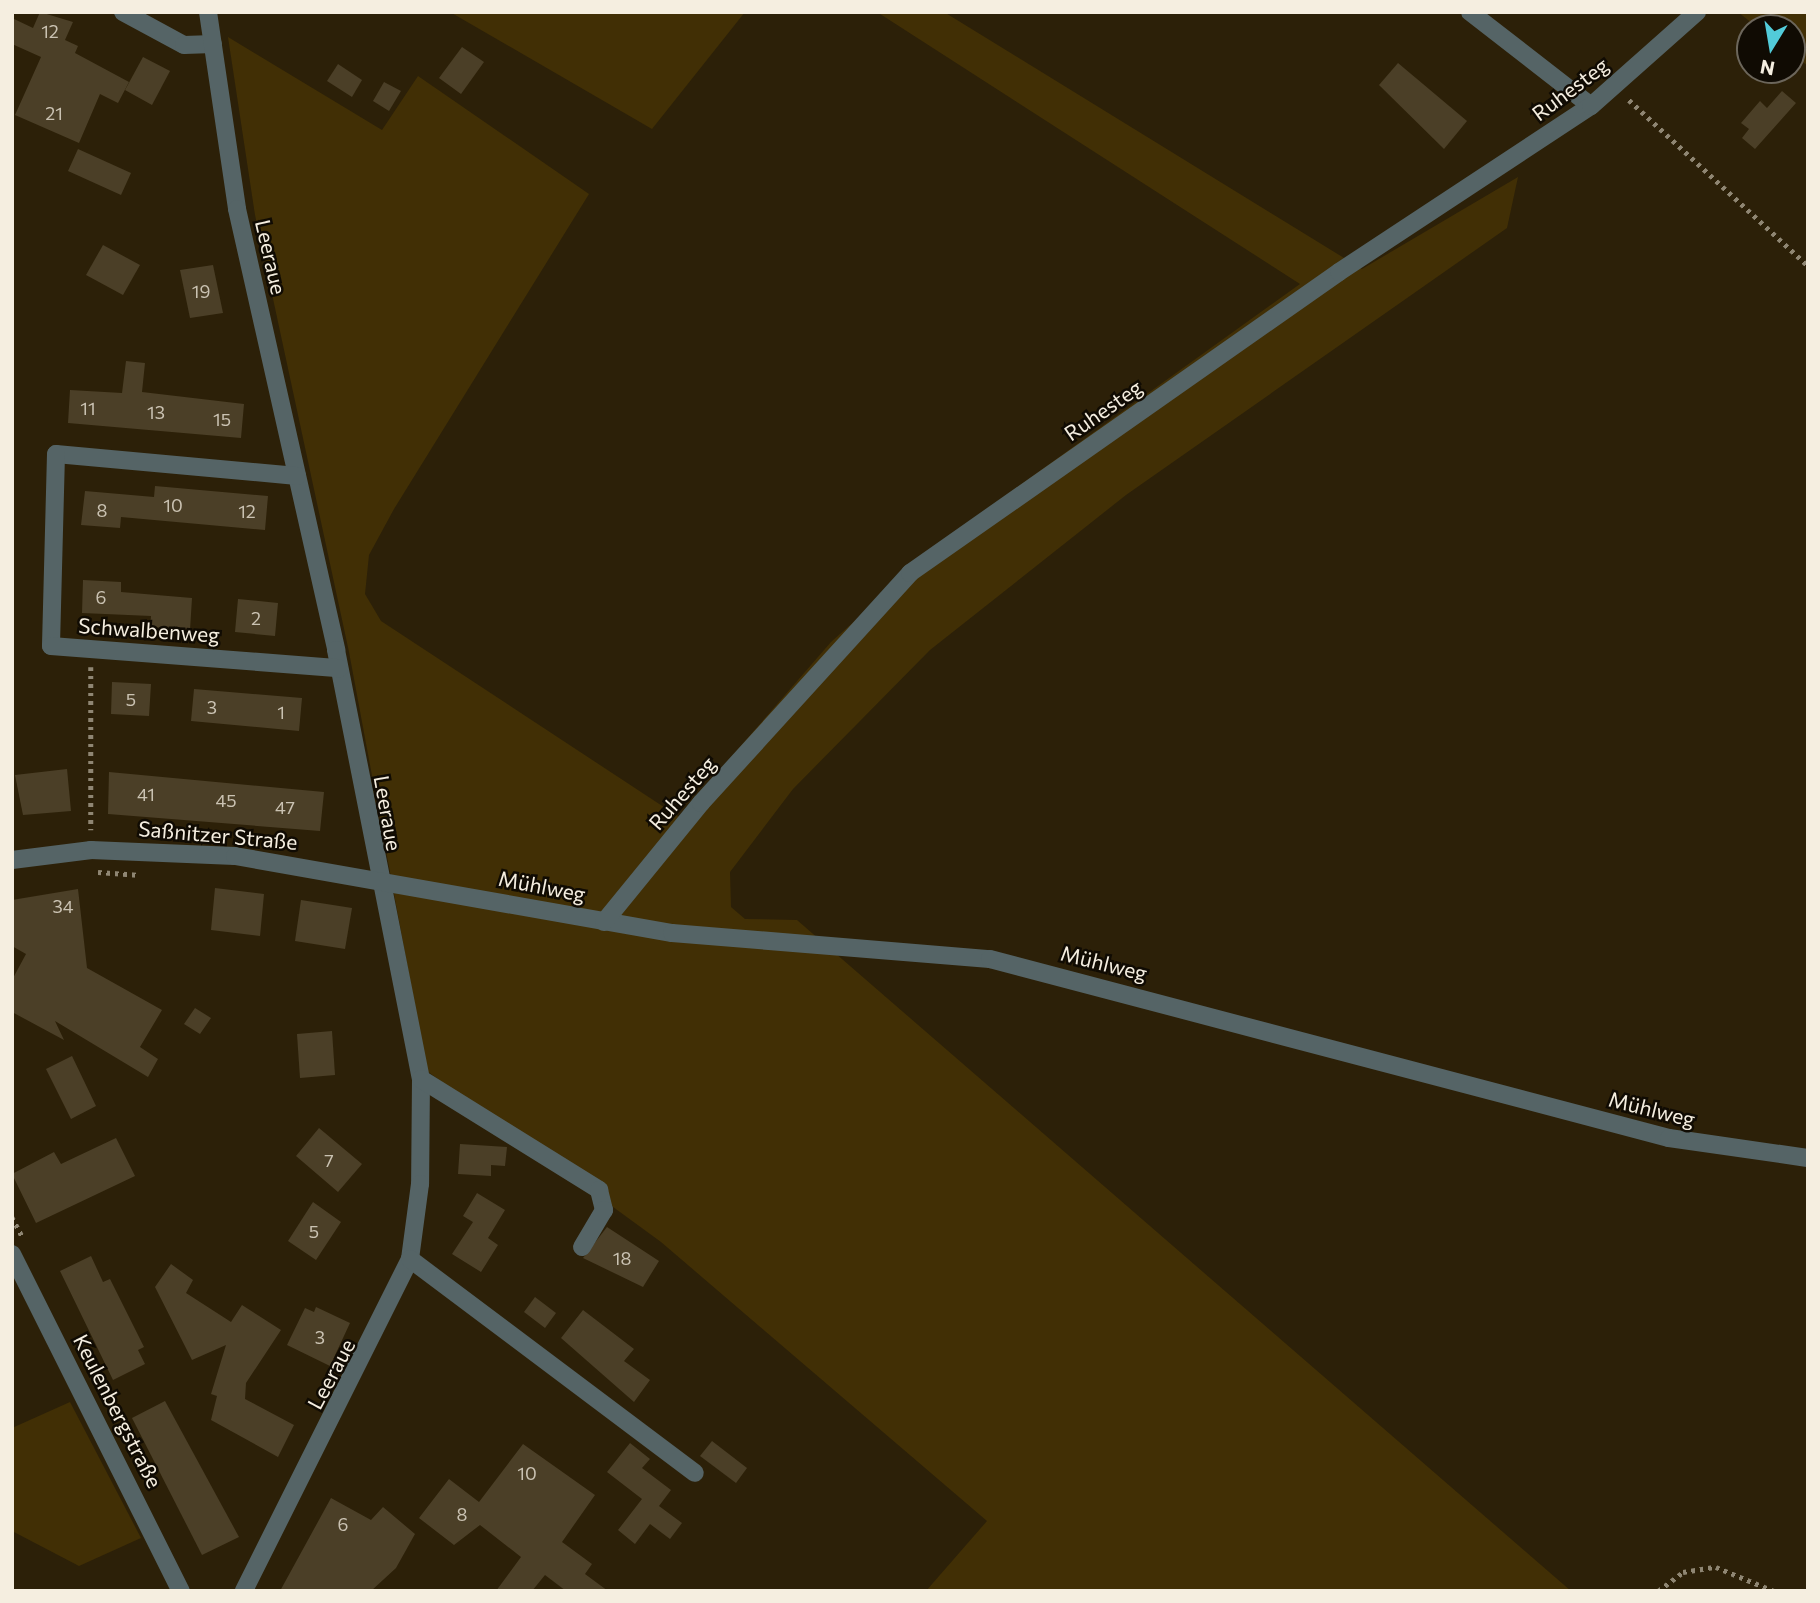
<!DOCTYPE html>
<html>
<head>
<meta charset="utf-8">
<style>
	body { margin:0 }
	#map { position:relative; width:1820px; height:1603px; overflow:hidden; background:#2c2008; font-family:Commissioner,sans-serif }
	div>[style] { position:absolute }
	.green>* { inset:0; background:#412f05 }
	.building>* { inset:0; background:#4b3f27 }
	.path>* { height:4.5px; margin-top:-2.25px; transform-origin:0; background:repeating-linear-gradient(90deg,#8f8673 0 3.5px,transparent 0 8.5px) }
	.minor>* { height:18px; margin:-9px; padding:0 9px; transform-origin:9px; border-radius:9px; background:#556466 }
	span { translate:-50% -50%; white-space:nowrap; text-align:center; line-height:1.15; -webkit-text-stroke:5px #100b03; paint-order:stroke }
	.number-label { font-size:18px; color:#cac2b2 }
	.number-label span { -webkit-text-stroke-width:0 }
	.street-label { font-size:21px; color:#f5eee0 }
	.frame { position:absolute; inset:0; border:14px solid #f5eee0; pointer-events:none }
	.north { position:absolute; left:1736px; top:14px; width:70px; height:70px; box-sizing:border-box; background:#100b03; border:2px solid #6c665b; border-radius:50%; rotate:191deg; font-size:19px; font-weight:700; line-height:28px; text-align:center; color:#f5eee0 }
	.north::after { content:''; display:block; margin:auto; width:24px; height:32px; background:#52cbd9; clip-path:polygon(50% 0,100% 100%,50% 72%,0 100%) }
</style>
</head>
<body>
<div id="map">
	<div class="green">
		<div style="clip-path:polygon(450px 12px,745px 12px,652px 129px)"></div>
		<div style="clip-path:polygon(877px 12px,944px 12px,1362px 269px,1518px 177px,1507px 228px,1126px 495px,930px 650px,793px 789px,730px 872px,731px 907px,745px 919px,797px 920px,1571px 1591px,926px 1591px,987px 1521px,661px 1242px,427px 1071px,349px 652px,255px 215px,228px 37px,382px 130px,418px 76px,589px 194px,394px 509px,369px 555px,365px 594px,381px 621px,679px 817px,831px 642px,952px 534px,1300px 284px)"></div>
		<div style="clip-path:polygon(1738px 12px,1808px 12px,1808px 66px,1792px 54px,1792px 28px,1758px 28px)"></div>
		<div style="clip-path:polygon(70px 1402px,141px 1538px,79px 1566px,12px 1531px,12px 1428px)"></div>
	</div>
	<div class="building">
		<div style="clip-path:polygon(40px 12px,73px 22px,65px 40px,78px 46px,75px 53px,129px 82px,118px 103px,100px 94px,79px 143px,15px 115px,41px 57px,12px 44px,12px 18px,33px 28px)"></div>
		<div style="clip-path:polygon(462px 47px,484px 62px,461px 94px,439px 78px)"></div>
		<div style="clip-path:polygon(143px 57px,170px 71px,152px 105px,125px 90px)"></div>
		<div style="clip-path:polygon(1398px 63px,1467px 121px,1444px 149px,1379px 85px)"></div>
		<div style="clip-path:polygon(338px 64px,362px 80px,352px 97px,327px 81px)"></div>
		<div style="clip-path:polygon(384px 82px,401px 91px,389px 111px,373px 101px)"></div>
		<div style="clip-path:polygon(1782px 91px,1796px 103px,1755px 149px,1742px 138px,1749px 129px,1741px 123px,1760px 101px,1767px 108px)"></div>
		<div style="clip-path:polygon(78px 149px,131px 173px,121px 195px,68px 171px)"></div>
		<div style="clip-path:polygon(103px 245px,140px 265px,123px 295px,86px 275px)"></div>
		<div style="clip-path:polygon(213px 265px,223px 313px,190px 318px,180px 270px)"></div>
		<div style="clip-path:polygon(126px 361px,145px 363px,142px 392px,244px 404px,241px 438px,68px 423px,70px 390px,122px 393px)"></div>
		<div style="clip-path:polygon(155px 486px,268px 496px,265px 530px,121px 517px,120px 528px,81px 525px,85px 491px,154px 497px)"></div>
		<div style="clip-path:polygon(83px 580px,121px 582px,121px 592px,192px 598px,190px 630px,150px 627px,151px 616px,82px 613px)"></div>
		<div style="clip-path:polygon(238px 599px,278px 603px,275px 636px,235px 632px)"></div>
		<div style="clip-path:polygon(112px 682px,151px 684px,149px 716px,111px 714px)"></div>
		<div style="clip-path:polygon(194px 689px,302px 698px,299px 731px,191px 721px)"></div>
		<div style="clip-path:polygon(67px 769px,71px 811px,23px 815px,15px 775px)"></div>
		<div style="clip-path:polygon(109px 772px,324px 792px,320px 831px,108px 814px)"></div>
		<div style="clip-path:polygon(215px 888px,264px 894px,260px 936px,211px 930px)"></div>
		<div style="clip-path:polygon(78px 889px,87px 968px,162px 1010px,140px 1047px,158px 1059px,148px 1077px,55px 1021px,64px 1040px,12px 1012px,12px 980px,26px 954px,12px 946px,12px 900px)"></div>
		<div style="clip-path:polygon(301px 900px,352px 908px,345px 949px,295px 941px)"></div>
		<div style="clip-path:polygon(195px 1008px,211px 1018px,200px 1034px,184px 1024px)"></div>
		<div style="clip-path:polygon(332px 1031px,335px 1075px,300px 1078px,297px 1034px)"></div>
		<div style="clip-path:polygon(72px 1056px,96px 1106px,71px 1119px,46px 1069px)"></div>
		<div style="clip-path:polygon(319px 1128px,362px 1164px,338px 1192px,296px 1156px)"></div>
		<div style="clip-path:polygon(116px 1138px,135px 1176px,36px 1223px,12px 1174px,54px 1152px,61px 1164px)"></div>
		<div style="clip-path:polygon(460px 1144px,507px 1147px,505px 1166px,491px 1165px,491px 1176px,458px 1174px)"></div>
		<div style="clip-path:polygon(477px 1193px,505px 1210px,488px 1238px,498px 1245px,481px 1272px,452px 1254px,473px 1222px,463px 1216px)"></div>
		<div style="clip-path:polygon(313px 1202px,341px 1222px,316px 1260px,288px 1241px)"></div>
		<div style="clip-path:polygon(607px 1227px,659px 1261px,643px 1287px,583px 1258px)"></div>
		<div style="clip-path:polygon(91px 1256px,103px 1282px,110px 1279px,144px 1347px,138px 1350px,145px 1364px,113px 1380px,60px 1271px)"></div>
		<div style="clip-path:polygon(171px 1264px,193px 1280px,186px 1293px,231px 1322px,242px 1305px,281px 1330px,246px 1383px,245px 1399px,294px 1425px,278px 1457px,211px 1420px,217px 1396px,211px 1394px,226px 1345px,192px 1360px,155px 1287px)"></div>
		<div style="clip-path:polygon(535px 1297px,556px 1313px,545px 1328px,524px 1312px)"></div>
		<div style="clip-path:polygon(316px 1307px,350px 1323px,330px 1366px,287px 1345px,305px 1308px,314px 1312px)"></div>
		<div style="clip-path:polygon(583px 1310px,634px 1349px,624px 1361px,650px 1380px,634px 1402px,561px 1338px)"></div>
		<div style="clip-path:polygon(165px 1401px,239px 1537px,202px 1555px,132px 1418px)"></div>
		<div style="clip-path:polygon(712px 1441px,747px 1468px,736px 1483px,700px 1456px)"></div>
		<div style="clip-path:polygon(630px 1443px,650px 1459px,642px 1468px,671px 1490px,659px 1506px,682px 1523px,670px 1539px,650px 1524px,635px 1544px,618px 1530px,642px 1499px,607px 1472px)"></div>
		<div style="clip-path:polygon(523px 1444px,595px 1495px,562px 1542px,592px 1564px,585px 1574px,608px 1591px,566px 1591px,545px 1575px,532px 1591px,496px 1591px,521px 1557px,480px 1525px,454px 1545px,419px 1518px,449px 1479px,479px 1502px)"></div>
		<div style="clip-path:polygon(331px 1498px,371px 1520px,383px 1507px,415px 1534px,396px 1568px,371px 1591px,280px 1591px)"></div>
	</div>
	<div class="path">
		<div style="left:1629px;top:100px;width:244px;rotate:42.8deg"></div>
		<div style="left:91px;top:667px;width:163px;rotate:90deg"></div>
		<div style="left:98px;top:872px;width:39px;rotate:4deg"></div>
		<div style="left:12px;top:1217px;width:24px;rotate:62deg"></div>
		<div style="left:1658px;top:1591px;width:31px;rotate:-37deg"></div>
		<div style="left:1683px;top:1572px;width:33px;rotate:-9deg"></div>
		<div style="left:1716px;top:1567px;width:63px;rotate:22.5deg"></div>
	</div>
	<div class="minor">
		<div style="left:123px;top:12px;width:69px;rotate:28.4deg"></div>
		<div style="left:184px;top:45px;width:29px;rotate:-2deg"></div>
		<div style="left:208px;top:12px;width:199px;rotate:81.6deg"></div>
		<div style="left:237px;top:209px;width:452px;rotate:77.3deg"></div>
		<div style="left:336px;top:650px;width:437px;rotate:78.8deg"></div>
		<div style="left:421px;top:1079px;width:105px;rotate:90.5deg"></div>
		<div style="left:420px;top:1184px;width:76px;rotate:97.6deg"></div>
		<div style="left:410px;top:1259px;width:371px;rotate:116.6deg"></div>
		<div style="left:1470px;top:12px;width:153px;rotate:37.8deg"></div>
		<div style="left:297px;top:476px;width:242px;rotate:-174.8deg"></div>
		<div style="left:56px;top:454px;width:192px;rotate:91.5deg"></div>
		<div style="left:51px;top:646px;width:289px;rotate:4.4deg"></div>
		<div style="left:12px;top:860px;width:80px;rotate:-7.2deg"></div>
		<div style="left:91px;top:850px;width:144px;rotate:2.4deg"></div>
		<div style="left:235px;top:856px;width:444px;rotate:10deg"></div>
		<div style="left:672px;top:933px;width:319px;rotate:4.7deg"></div>
		<div style="left:990px;top:959px;width:702px;rotate:14.77deg"></div>
		<div style="left:1669px;top:1138px;width:140px;rotate:8.2deg"></div>
		<div style="left:604px;top:922px;width:154px;rotate:-50.8deg"></div>
		<div style="left:701px;top:803px;width:311px;rotate:-47.7deg"></div>
		<div style="left:910px;top:573px;width:524px;rotate:-35.05deg"></div>
		<div style="left:1339px;top:272px;width:302px;rotate:-33.4deg"></div>
		<div style="left:1591px;top:106px;width:142px;rotate:-41.6deg"></div>
		<div style="left:421px;top:1079px;width:210px;rotate:31.9deg"></div>
		<div style="left:599px;top:1190px;width:21px;rotate:76deg"></div>
		<div style="left:604px;top:1210px;width:43px;rotate:120.7deg"></div>
		<div style="left:12px;top:1254px;width:377px;rotate:63.4deg"></div>
		<div style="left:410px;top:1259px;width:356px;rotate:36.9deg"></div>
	</div>
	<div class="number-label">
		<span style="left:50px;top:31px">12</span>
		<span style="left:54px;top:113px">21</span>
		<span style="left:201px;top:291px">19</span>
		<span style="left:88px;top:408px">11</span>
		<span style="left:156px;top:412px">13</span>
		<span style="left:222px;top:419px">15</span>
		<span style="left:173px;top:505px">10</span>
		<span style="left:102px;top:510px">8</span>
		<span style="left:247px;top:511px">12</span>
		<span style="left:101px;top:597px">6</span>
		<span style="left:256px;top:618px">2</span>
		<span style="left:131px;top:699px">5</span>
		<span style="left:212px;top:707px">3</span>
		<span style="left:281px;top:712px">1</span>
		<span style="left:146px;top:794px">41</span>
		<span style="left:226px;top:800px">45</span>
		<span style="left:285px;top:807px">47</span>
		<span style="left:63px;top:906px">34</span>
		<span style="left:329px;top:1160px">7</span>
		<span style="left:314px;top:1231px">5</span>
		<span style="left:622px;top:1258px">18</span>
		<span style="left:320px;top:1337px">3</span>
		<span style="left:527px;top:1473px">10</span>
		<span style="left:462px;top:1514px">8</span>
		<span style="left:343px;top:1524px">6</span>
	</div>
	<div class="street-label">
		<span style="left:1570px;top:89px;rotate:-37deg">Ruhesteg</span>
		<span style="left:271px;top:257px;rotate:77deg">Leeraue</span>
		<span style="left:1103px;top:410px;rotate:-35deg">Ruhesteg</span>
		<span style="left:149px;top:630px;rotate:4deg">Schwalbenweg</span>
		<span style="left:682px;top:793px;rotate:-49deg">Ruhesteg</span>
		<span style="left:388px;top:813px;rotate:80deg">Leeraue</span>
		<span style="left:218px;top:835px;rotate:5deg">Saßnitzer Straße</span>
		<span style="left:542px;top:886px;rotate:11deg">Mühlweg</span>
		<span style="left:1104px;top:963px;rotate:14deg">Mühlweg</span>
		<span style="left:1652px;top:1109px;rotate:14deg">Mühlweg</span>
		<span style="left:331px;top:1374px;rotate:-62deg">Leeraue</span>
		<span style="left:118px;top:1411px;rotate:63deg">Keulenbergstraße</span>
	</div>
	<div class="frame"></div>
	<div class="north">N</div>
</div>
</body>
</html>
